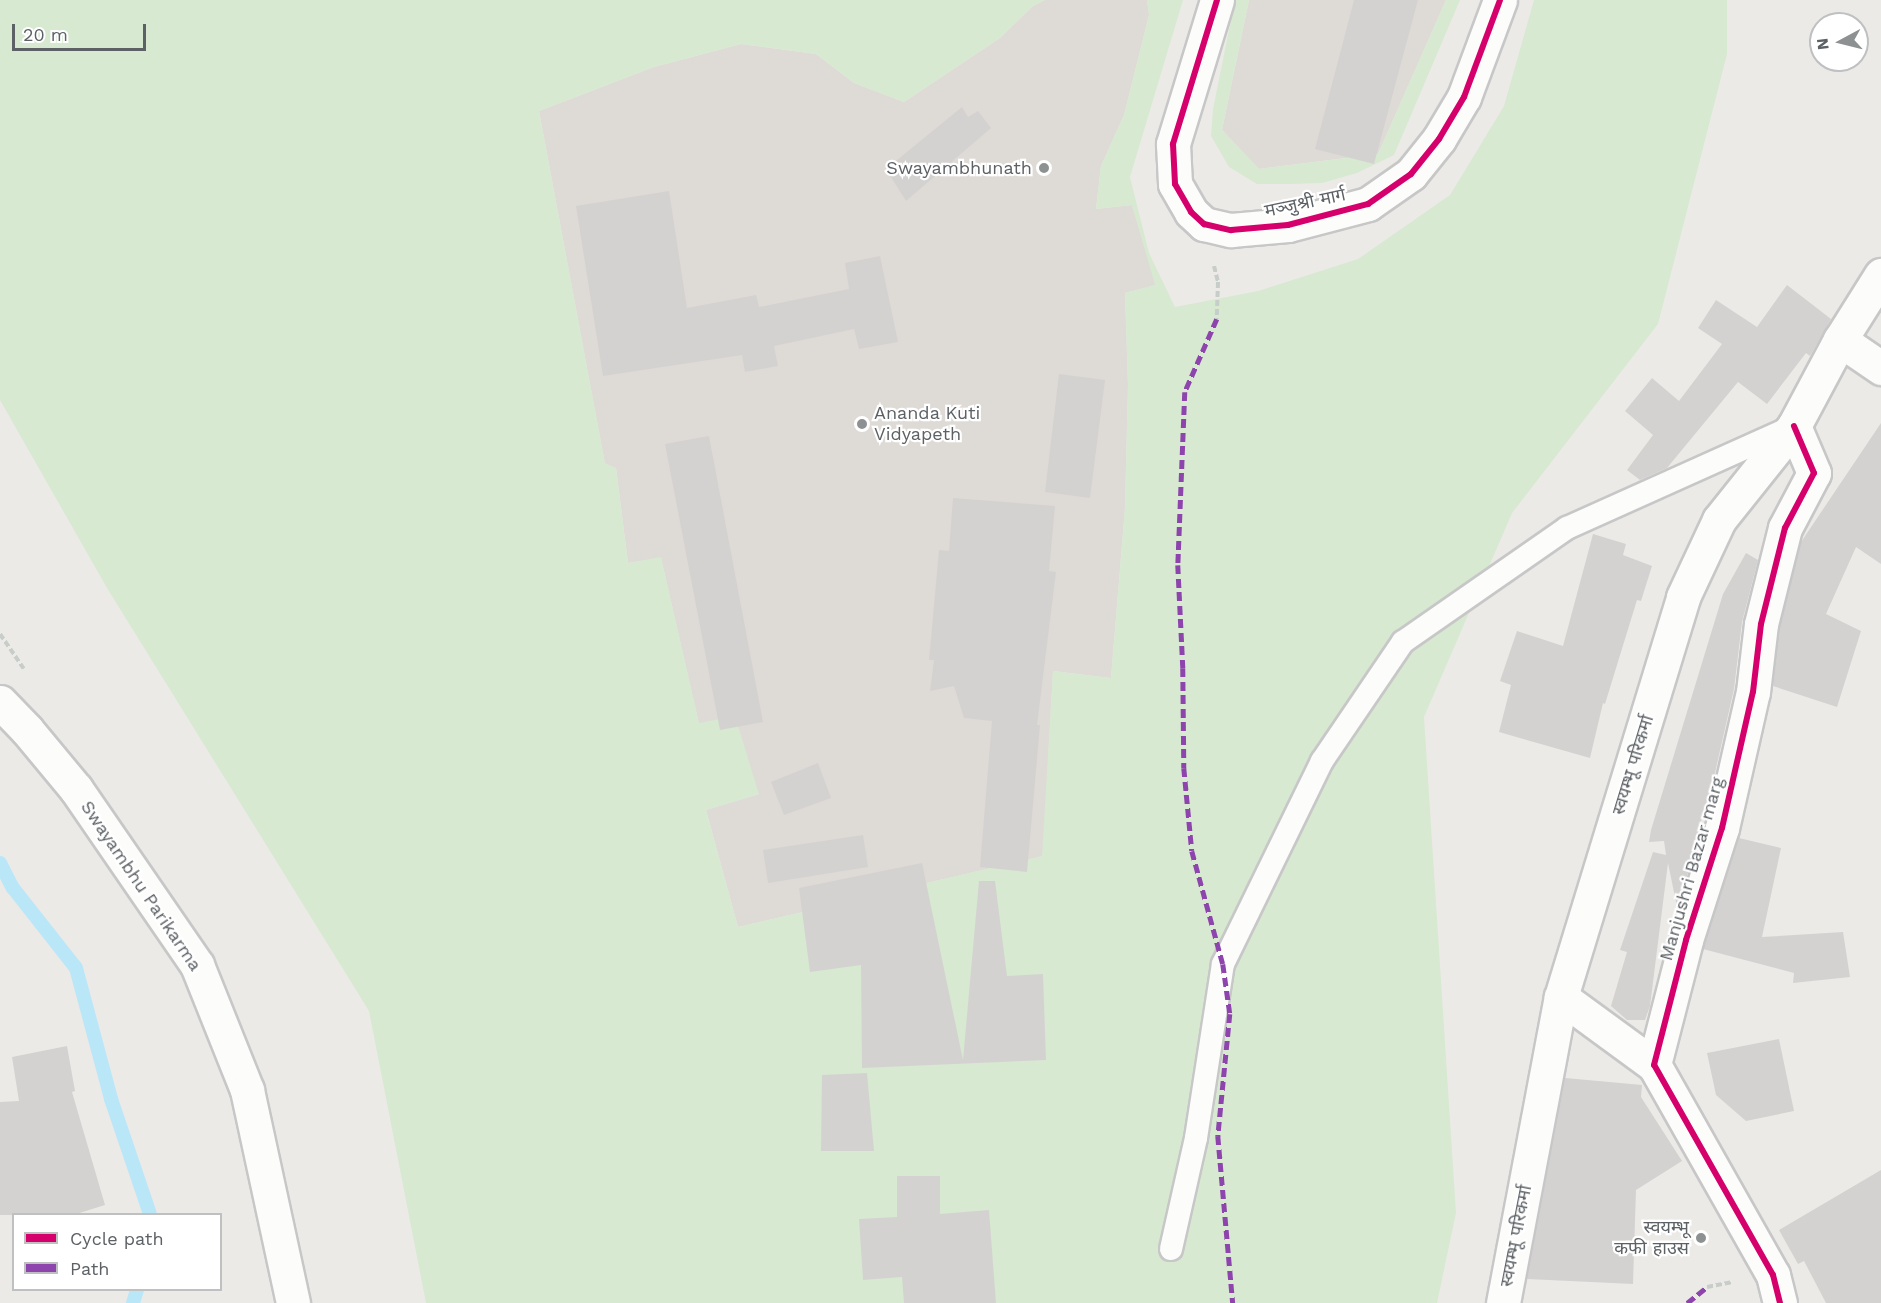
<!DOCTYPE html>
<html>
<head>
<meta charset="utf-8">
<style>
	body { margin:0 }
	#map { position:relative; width:1881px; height:1303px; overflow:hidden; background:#eceae7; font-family:"Work Sans","Noto Sans Devanagari",sans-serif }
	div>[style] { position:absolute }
	.education>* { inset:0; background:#dedad6 }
	.green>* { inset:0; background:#d7e9d1 }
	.stream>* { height:14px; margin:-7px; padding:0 7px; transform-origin:7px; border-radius:7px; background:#bae7f8 }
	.building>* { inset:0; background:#d4d2d1 }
	.path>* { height:4px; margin-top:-2px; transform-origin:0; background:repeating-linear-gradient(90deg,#c7cdc9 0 6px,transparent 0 9px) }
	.roads { filter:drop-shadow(2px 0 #c7c7c8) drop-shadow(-2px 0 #c7c7c8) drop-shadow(0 2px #c7c7c8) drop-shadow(0 -2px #c7c7c8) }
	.lane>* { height:22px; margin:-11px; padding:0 11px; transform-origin:11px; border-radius:11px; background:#fcfcfb }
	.street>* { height:33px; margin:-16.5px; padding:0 16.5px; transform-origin:16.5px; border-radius:16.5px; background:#fcfcfb }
	.secondary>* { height:33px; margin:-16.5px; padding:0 16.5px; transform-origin:16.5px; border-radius:16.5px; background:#fcfcfb }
	.quiet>* { height:4.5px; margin-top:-2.25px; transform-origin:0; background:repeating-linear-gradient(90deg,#8e44ad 0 9px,transparent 0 13.5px) }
	.cycleway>* { height:6px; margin:-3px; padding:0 3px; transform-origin:3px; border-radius:3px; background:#d6006c }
	.dots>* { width:16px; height:16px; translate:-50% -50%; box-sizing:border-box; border:3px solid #fff; border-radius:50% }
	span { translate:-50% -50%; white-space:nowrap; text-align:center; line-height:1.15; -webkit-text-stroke:4.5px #fff; paint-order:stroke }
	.poi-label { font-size:18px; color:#5c6165 }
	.right { translate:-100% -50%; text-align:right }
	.left { translate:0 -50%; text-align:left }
	.street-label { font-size:18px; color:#5c6165 }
	.legend { position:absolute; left:12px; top:1213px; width:210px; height:78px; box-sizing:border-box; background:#fff; border:2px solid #bec0c1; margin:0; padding:8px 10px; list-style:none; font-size:18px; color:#5c6165 }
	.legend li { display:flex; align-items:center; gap:12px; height:30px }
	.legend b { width:30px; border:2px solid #bec0c1 }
	.north { position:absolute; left:1809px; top:12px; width:60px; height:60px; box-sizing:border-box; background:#fff; border:2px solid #bec0c1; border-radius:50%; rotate:263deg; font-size:16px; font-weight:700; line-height:24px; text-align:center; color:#5c6165 }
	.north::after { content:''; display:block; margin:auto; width:21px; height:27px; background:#8e9192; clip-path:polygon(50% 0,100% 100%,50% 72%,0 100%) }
	.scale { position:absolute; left:12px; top:24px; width:134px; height:27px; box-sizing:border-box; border:3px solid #5c6165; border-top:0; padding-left:8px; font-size:18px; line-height:21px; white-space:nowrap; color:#5c6165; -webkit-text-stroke:4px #fff; paint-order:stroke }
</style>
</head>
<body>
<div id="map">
	<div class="education">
		<div style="clip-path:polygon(1045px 0,1147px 0,1149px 15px,1124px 115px,1101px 166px,1096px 209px,1132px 205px,1156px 285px,1125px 293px,1128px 385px,1125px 508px,1111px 678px,1053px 671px,1043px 856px,738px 927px,706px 810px,759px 794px,699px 724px,661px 558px,628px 563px,616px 468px,605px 464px,539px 111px,654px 67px,741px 44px,816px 54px,854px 83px,904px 102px,1000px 38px,1033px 6px)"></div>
		<div style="clip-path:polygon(1249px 0,1446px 0,1378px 154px,1259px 169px,1222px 130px)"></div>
	</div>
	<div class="green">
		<div style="clip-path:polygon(0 0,1045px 0,1033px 6px,1000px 38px,904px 102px,854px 83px,816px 54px,741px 44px,654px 67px,539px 111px,605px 463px,616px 468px,628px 563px,661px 557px,699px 723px,735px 716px,759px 794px,706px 810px,738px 927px,1042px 856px,1053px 671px,1111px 678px,1125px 508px,1128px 385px,1125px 293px,1155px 285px,1132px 205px,1096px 209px,1101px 166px,1124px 115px,1149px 15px,1147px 0,1183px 0,1130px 177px,1149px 253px,1175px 307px,1258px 291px,1358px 259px,1450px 195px,1504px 106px,1534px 0,1727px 0,1727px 54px,1658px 324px,1512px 513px,1424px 717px,1456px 1213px,1437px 1303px,426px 1303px,369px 1011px,107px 588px,0 400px)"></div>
		<div style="clip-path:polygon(1235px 0,1249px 0,1222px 130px,1259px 169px,1378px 154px,1446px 0,1460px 0,1394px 155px,1357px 173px,1322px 183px,1291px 184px,1257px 184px,1229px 167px,1211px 136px,1213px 109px)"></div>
	</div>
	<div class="stream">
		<div style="left:0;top:863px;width:28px;rotate:63deg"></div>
		<div style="left:13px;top:888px;width:102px;rotate:51.8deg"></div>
		<div style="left:76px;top:968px;width:136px;rotate:75deg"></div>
		<div style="left:111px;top:1099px;width:121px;rotate:71.3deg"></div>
		<div style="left:133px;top:1303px;width:14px;rotate:-73deg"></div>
	</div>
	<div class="building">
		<div style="clip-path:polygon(1354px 0,1418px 0,1374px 164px,1315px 149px)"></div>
		<div style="clip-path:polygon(962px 107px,968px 117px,978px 111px,991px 128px,906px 201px,886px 169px)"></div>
		<div style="clip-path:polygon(669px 191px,687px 308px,756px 295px,759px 307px,849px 289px,845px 263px,880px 256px,898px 342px,859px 349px,854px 329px,774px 346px,778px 366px,745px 372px,742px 355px,603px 376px,576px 206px)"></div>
		<div style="clip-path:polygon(1787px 285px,1831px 319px,1810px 356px,1806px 353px,1767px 404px,1738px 382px,1667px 468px,1640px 480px,1627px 470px,1653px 435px,1625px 411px,1652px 378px,1679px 401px,1722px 344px,1698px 328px,1716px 300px,1757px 327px)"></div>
		<div style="clip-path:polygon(1059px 374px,1105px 380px,1090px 498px,1045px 492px)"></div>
		<div style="clip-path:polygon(1881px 423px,1881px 564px,1856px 547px,1826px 614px,1861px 631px,1837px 707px,1773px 686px,1779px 627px,1801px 542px)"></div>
		<div style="clip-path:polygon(709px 436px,763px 722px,720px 730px,665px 444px)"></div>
		<div style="clip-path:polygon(953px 498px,1055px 506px,1049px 571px,1056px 572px,1037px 725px,1040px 725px,1027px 872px,980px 867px,992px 721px,964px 718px,954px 686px,930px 691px,934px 660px,929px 660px,939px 550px,949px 551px)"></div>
		<div style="clip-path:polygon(1593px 534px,1626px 544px,1623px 555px,1652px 566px,1641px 601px,1637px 600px,1605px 704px,1603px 703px,1590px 758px,1499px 732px,1511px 685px,1500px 681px,1517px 631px,1563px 646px)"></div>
		<div style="clip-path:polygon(1746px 553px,1758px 560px,1742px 622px,1734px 689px,1714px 777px,1699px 828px,1702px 829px,1677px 907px,1668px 863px,1650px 1006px,1645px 1020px,1627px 1020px,1611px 1006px,1627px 952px,1620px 950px,1653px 852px,1666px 855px,1664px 841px,1649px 842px,1651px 830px,1723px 594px)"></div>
		<div style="clip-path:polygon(818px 763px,831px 798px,784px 815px,771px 782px)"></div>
		<div style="clip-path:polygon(863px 835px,868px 867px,768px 883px,763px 850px)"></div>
		<div style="clip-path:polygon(1739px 838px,1781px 848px,1762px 937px,1843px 932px,1850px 977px,1793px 983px,1794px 973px,1703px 949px)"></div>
		<div style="clip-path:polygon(922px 863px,963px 1060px,979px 881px,995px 881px,1007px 976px,1043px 974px,1046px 1060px,862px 1068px,861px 965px,810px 972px,799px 888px)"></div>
		<div style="clip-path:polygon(1779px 1039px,1794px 1111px,1746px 1121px,1716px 1095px,1707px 1053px)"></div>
		<div style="clip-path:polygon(67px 1046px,75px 1091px,72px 1092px,105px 1205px,73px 1215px,0 1215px,0 1102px,19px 1101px,12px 1057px)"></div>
		<div style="clip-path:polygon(867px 1073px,874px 1151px,821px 1151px,822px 1075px)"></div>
		<div style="clip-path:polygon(1565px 1078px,1642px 1085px,1641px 1097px,1682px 1161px,1636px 1190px,1633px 1284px,1527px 1279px)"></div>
		<div style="clip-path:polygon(1881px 1170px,1881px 1303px,1826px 1303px,1804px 1261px,1798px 1264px,1779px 1230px)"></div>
		<div style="clip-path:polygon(897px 1176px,940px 1176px,940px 1214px,989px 1210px,996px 1303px,904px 1303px,902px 1277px,863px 1280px,859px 1219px,897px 1217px)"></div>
	</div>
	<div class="path">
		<div style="left:1214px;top:266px;width:16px;rotate:76deg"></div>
		<div style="left:1218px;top:282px;width:37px;rotate:92deg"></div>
		<div style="left:0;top:634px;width:42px;rotate:55.6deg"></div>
		<div style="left:1707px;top:1287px;width:26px;rotate:-11deg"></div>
	</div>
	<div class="roads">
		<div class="lane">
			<div style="left:1171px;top:1249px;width:114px;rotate:-77.3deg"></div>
			<div style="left:1196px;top:1138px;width:176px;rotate:-81.2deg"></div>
			<div style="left:1223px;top:964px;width:226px;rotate:-64deg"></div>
			<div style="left:1322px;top:761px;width:144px;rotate:-55.8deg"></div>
			<div style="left:1403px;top:642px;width:200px;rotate:-34.8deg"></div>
			<div style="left:1567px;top:528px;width:241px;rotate:-24.2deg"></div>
		</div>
		<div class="street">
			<div style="left:1840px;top:340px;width:50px;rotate:34.3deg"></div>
			<div style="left:1561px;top:997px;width:115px;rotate:36.2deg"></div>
			<div style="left:1780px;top:1303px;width:29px;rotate:-104deg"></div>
			<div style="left:1773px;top:1275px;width:241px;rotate:-119.5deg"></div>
			<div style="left:1654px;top:1065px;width:129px;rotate:-75.6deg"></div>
			<div style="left:1686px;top:940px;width:118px;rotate:-72.2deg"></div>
			<div style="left:1722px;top:828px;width:139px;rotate:-77.2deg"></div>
			<div style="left:1753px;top:692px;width:68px;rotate:-83.3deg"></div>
			<div style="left:1761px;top:624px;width:99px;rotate:-76deg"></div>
			<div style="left:1785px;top:528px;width:62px;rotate:-62.2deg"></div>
			<div style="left:1814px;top:473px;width:51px;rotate:-113.1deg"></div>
		</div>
		<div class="secondary">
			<div style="left:1217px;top:0;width:151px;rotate:107deg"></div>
			<div style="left:1173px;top:144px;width:40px;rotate:87.1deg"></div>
			<div style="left:1175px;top:184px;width:32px;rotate:60deg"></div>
			<div style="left:1191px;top:212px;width:18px;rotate:43deg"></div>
			<div style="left:1204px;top:224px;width:28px;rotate:13deg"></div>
			<div style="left:1231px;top:230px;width:57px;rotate:-5deg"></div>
			<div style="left:1288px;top:225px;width:83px;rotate:-14.7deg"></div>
			<div style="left:1368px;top:204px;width:52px;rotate:-34.9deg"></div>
			<div style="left:1411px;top:174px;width:45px;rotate:-51.3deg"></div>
			<div style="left:1439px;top:139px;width:49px;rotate:-59.2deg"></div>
			<div style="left:1464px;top:97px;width:103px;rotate:-69.6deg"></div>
			<div style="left:0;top:702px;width:39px;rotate:46deg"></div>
			<div style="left:27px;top:730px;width:77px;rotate:50.3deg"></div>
			<div style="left:76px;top:789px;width:214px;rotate:55.5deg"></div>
			<div style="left:197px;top:965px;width:135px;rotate:68.2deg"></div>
			<div style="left:247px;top:1090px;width:218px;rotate:77.8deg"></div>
			<div style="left:1503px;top:1303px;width:311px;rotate:-79.3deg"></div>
			<div style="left:1561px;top:997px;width:418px;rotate:-73deg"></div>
			<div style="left:1683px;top:597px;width:85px;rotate:-64.9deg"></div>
			<div style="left:1719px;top:520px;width:120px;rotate:-51.4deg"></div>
			<div style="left:1794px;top:426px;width:98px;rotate:-61.9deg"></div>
			<div style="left:1840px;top:340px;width:77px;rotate:-57.8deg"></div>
		</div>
	</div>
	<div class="quiet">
		<div style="left:1217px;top:319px;width:80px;rotate:113.7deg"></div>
		<div style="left:1185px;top:392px;width:173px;rotate:92.3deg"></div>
		<div style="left:1178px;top:565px;width:103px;rotate:87.2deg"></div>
		<div style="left:1183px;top:668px;width:100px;rotate:89.4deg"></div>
		<div style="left:1184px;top:768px;width:83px;rotate:84.5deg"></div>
		<div style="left:1192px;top:851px;width:117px;rotate:74.7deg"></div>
		<div style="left:1223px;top:964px;width:50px;rotate:82deg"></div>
		<div style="left:1230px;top:1014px;width:123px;rotate:95.6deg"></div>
		<div style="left:1218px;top:1136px;width:168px;rotate:84.9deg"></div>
		<div style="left:1687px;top:1303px;width:26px;rotate:-39deg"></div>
	</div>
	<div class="cycleway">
		<div style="left:1217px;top:0;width:151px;rotate:107deg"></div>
		<div style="left:1173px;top:144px;width:40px;rotate:87.1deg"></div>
		<div style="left:1175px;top:184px;width:32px;rotate:60deg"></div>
		<div style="left:1191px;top:212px;width:18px;rotate:43deg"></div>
		<div style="left:1204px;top:224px;width:28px;rotate:13deg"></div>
		<div style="left:1231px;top:230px;width:57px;rotate:-5deg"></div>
		<div style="left:1288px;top:225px;width:83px;rotate:-14.7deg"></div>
		<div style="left:1368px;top:204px;width:52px;rotate:-34.9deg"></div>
		<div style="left:1411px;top:174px;width:45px;rotate:-51.3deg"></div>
		<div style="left:1439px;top:139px;width:49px;rotate:-59.2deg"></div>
		<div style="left:1464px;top:97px;width:103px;rotate:-69.6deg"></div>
		<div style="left:1780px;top:1303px;width:29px;rotate:-104deg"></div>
		<div style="left:1773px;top:1275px;width:241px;rotate:-119.5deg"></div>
		<div style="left:1654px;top:1065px;width:129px;rotate:-75.6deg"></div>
		<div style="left:1686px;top:940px;width:118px;rotate:-72.2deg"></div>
		<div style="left:1722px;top:828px;width:139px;rotate:-77.2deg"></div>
		<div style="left:1753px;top:692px;width:68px;rotate:-83.3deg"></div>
		<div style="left:1761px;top:624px;width:99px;rotate:-76deg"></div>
		<div style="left:1785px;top:528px;width:62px;rotate:-62.2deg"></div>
		<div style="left:1814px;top:473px;width:51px;rotate:-113.1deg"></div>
	</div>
	<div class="dots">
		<div style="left:1044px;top:168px;background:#8e9192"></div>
		<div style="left:862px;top:424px;background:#8e9192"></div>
		<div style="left:1701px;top:1238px;background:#8e9192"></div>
	</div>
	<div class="poi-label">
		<span class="right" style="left:1032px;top:168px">Swayambhunath</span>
		<span class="left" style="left:874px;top:424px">Ananda Kuti<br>Vidyapeth</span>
		<span class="right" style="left:1689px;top:1238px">स्वयम्भू<br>कफी हाउस</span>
	</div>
	<div class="street-label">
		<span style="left:1305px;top:203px;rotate:-12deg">मञ्जुश्री मार्ग</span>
		<span style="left:1633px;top:765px;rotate:-73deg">स्वयम्भू परिकर्मा</span>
		<span style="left:1692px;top:869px;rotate:-74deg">Manjushri Bazar marg</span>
		<span style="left:141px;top:886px;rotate:56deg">Swayambhu Parikarma</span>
		<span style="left:1516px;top:1236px;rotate:-79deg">स्वयम्भू परिकर्मा</span>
	</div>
	<ul class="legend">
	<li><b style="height:8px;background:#d6006c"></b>Cycle path</li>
	<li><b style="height:8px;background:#8e44ad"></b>Path</li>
	</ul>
	<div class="north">N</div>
	<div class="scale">20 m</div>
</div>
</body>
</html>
